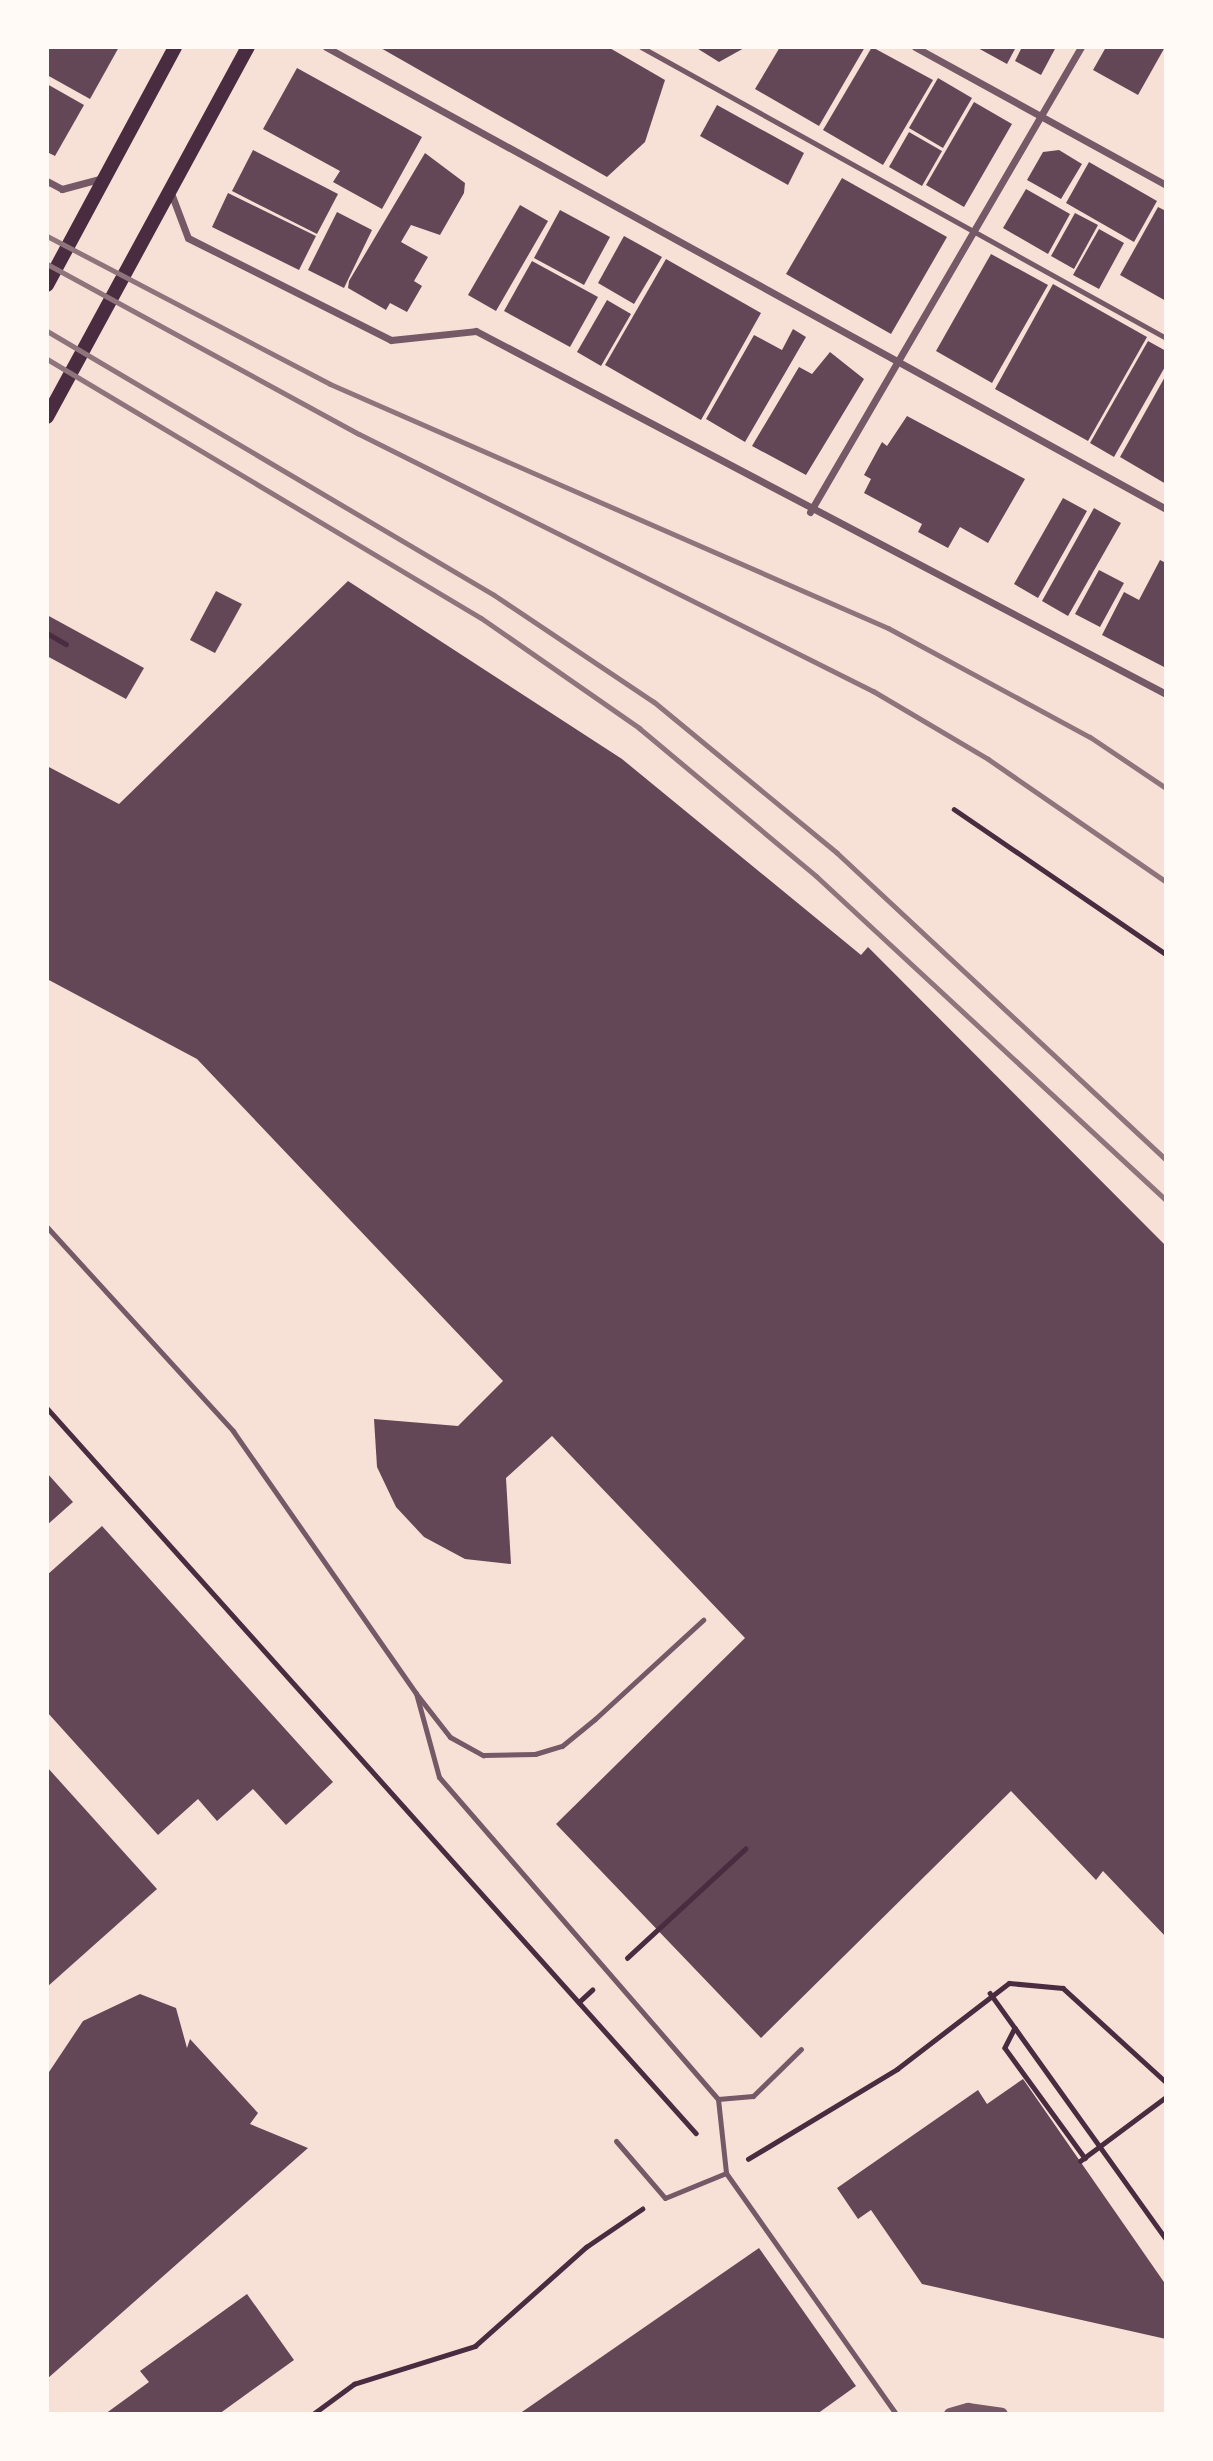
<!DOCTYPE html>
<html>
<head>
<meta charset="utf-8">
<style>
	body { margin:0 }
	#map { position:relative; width:1213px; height:2461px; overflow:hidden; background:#f7e1d7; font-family:"Exo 2",sans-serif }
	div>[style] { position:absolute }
	.building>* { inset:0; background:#644757 }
	.path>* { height:4.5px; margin:-2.25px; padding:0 2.25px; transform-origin:2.25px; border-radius:2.25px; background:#4a2c40 }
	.service>* { height:5px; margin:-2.5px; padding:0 2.5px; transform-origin:2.5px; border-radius:2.5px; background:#755966 }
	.minor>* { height:7px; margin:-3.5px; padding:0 3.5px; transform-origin:3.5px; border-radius:3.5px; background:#755966 }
	.tertiary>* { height:12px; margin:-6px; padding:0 6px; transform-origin:6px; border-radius:6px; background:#755966 }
	.secondary>* { height:14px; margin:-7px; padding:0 7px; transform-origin:7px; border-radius:7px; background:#4a2c40 }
	.rail>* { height:5px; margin:-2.5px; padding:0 2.5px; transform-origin:2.5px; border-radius:2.5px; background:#8f747c }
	span { translate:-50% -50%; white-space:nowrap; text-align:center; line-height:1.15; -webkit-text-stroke:5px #fffaf5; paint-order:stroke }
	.frame { position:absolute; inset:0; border:49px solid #fffaf5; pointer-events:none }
</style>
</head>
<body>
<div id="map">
	<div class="building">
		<div style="clip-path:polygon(47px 47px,119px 47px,90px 99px,47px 75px)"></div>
		<div style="clip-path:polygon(379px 47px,608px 47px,665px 80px,645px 142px,607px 177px)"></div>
		<div style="clip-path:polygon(695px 47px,746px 47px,719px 62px)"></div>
		<div style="clip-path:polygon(780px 47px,865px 47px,819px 126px,755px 89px)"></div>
		<div style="clip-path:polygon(872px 47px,933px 80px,883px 165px,823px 130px)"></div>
		<div style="clip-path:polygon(976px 47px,1016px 47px,1007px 64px)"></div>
		<div style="clip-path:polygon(1022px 47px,1056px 47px,1041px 75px,1015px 61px)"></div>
		<div style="clip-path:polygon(1106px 47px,1165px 47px,1138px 95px,1093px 70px)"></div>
		<div style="clip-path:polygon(297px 68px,422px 137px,382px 209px,333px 182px,340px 171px,263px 129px)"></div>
		<div style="clip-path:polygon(938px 78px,972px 98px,943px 148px,909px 128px)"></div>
		<div style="clip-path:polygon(47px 84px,84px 105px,55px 156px,47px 152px)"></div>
		<div style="clip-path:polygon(974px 102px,1012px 124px,964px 207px,926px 185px)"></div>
		<div style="clip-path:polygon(717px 105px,804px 153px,788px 185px,700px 136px)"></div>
		<div style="clip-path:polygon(909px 132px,942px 151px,922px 186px,889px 167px)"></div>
		<div style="clip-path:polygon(253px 150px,338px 194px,317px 234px,232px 191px)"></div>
		<div style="clip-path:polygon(1059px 150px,1082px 164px,1061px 199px,1027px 180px,1043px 152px)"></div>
		<div style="clip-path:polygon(425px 153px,465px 183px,464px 193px,440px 235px,411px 225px,401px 242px,428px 257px,414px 281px,422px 286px,407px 312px,390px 303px,386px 310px,348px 288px,349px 281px)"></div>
		<div style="clip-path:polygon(1089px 162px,1157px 201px,1134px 242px,1066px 203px)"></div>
		<div style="clip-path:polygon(842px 178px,947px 237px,891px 334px,786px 274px)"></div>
		<div style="clip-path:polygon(1026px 189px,1070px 214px,1048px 254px,1003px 228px)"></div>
		<div style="clip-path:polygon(228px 193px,316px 236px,299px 270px,212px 227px)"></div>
		<div style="clip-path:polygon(520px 205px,548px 221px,496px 311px,468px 295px)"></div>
		<div style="clip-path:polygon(1158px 207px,1166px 211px,1166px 301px,1120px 275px)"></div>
		<div style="clip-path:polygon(560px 210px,610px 237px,584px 285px,534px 258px)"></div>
		<div style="clip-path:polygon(337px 212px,372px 230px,344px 288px,308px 270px)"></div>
		<div style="clip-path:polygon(1075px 213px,1098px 225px,1074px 269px,1051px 256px)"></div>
		<div style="clip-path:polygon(1099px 229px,1124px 243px,1099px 289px,1073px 275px)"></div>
		<div style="clip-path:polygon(624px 236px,662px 257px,634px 304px,598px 283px)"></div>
		<div style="clip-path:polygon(991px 254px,1048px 285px,992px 383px,936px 351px)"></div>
		<div style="clip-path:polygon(666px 259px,761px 313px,701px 420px,605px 365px)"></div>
		<div style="clip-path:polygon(532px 261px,598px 297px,570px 347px,504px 311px)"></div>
		<div style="clip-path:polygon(1053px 284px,1147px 337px,1088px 441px,995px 389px)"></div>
		<div style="clip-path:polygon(607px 300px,631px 314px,601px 366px,577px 352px)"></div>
		<div style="clip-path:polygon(793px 329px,806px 337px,745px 442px,706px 419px,754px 335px,782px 350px)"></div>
		<div style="clip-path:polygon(1148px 341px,1166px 351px,1166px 365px,1114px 457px,1090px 443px)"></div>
		<div style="clip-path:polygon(830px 352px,864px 379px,806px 475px,752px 446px,799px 367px,812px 374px)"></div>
		<div style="clip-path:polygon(1166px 375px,1166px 484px,1120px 457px)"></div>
		<div style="clip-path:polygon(907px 416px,1025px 479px,988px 543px,960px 527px,948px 548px,918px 532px,922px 524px,864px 493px,871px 479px,864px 475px,882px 442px,887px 446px)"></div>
		<div style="clip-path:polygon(1063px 498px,1087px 511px,1038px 598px,1014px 584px)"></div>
		<div style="clip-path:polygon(1094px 508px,1121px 523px,1068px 616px,1042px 601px)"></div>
		<div style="clip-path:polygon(1160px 560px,1166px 563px,1166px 668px,1102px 635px,1124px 592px,1139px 600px)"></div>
		<div style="clip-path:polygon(1099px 570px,1124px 583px,1100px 627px,1075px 614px)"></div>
		<div style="clip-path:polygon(348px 581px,622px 759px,861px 955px,868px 947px,1166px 1246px,1166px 1937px,1103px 1871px,1096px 1880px,1011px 1791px,761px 2038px,556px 1824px,745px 1638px,552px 1436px,506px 1478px,511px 1564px,465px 1559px,424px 1537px,396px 1507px,377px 1467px,374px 1419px,458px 1426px,503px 1381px,197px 1059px,47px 979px,47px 766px,119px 804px)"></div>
		<div style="clip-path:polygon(216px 591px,242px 604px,215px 653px,190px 640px)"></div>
		<div style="clip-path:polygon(47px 615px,144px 668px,126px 699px,47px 656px)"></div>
		<div style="clip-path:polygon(47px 1473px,73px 1502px,47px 1525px)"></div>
		<div style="clip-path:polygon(102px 1526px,333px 1782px,286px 1825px,253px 1789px,217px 1821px,198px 1799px,158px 1835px,47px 1712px,47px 1575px)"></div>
		<div style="clip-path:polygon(47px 1767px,157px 1889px,47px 1987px)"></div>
		<div style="clip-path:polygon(140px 1994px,176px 2008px,187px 2048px,190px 2039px,258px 2113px,250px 2124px,308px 2148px,47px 2379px,47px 2075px,83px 2021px)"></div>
		<div style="clip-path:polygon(1023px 2079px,1166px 2285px,1166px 2339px,922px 2284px,871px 2210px,858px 2219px,837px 2188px,978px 2090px,987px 2104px)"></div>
		<div style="clip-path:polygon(759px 2248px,856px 2386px,817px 2414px,519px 2414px)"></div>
		<div style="clip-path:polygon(247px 2294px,294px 2360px,219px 2414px,105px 2414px,149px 2382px,140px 2371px)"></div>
	</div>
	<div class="path">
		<div style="left:47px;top:633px;width:22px;rotate:30deg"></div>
		<div style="left:954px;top:809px;width:257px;rotate:34.4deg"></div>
		<div style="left:47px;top:1408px;width:973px;rotate:48.17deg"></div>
		<div style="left:627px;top:1958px;width:161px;rotate:-42.7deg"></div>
		<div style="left:990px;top:1993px;width:302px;rotate:54.4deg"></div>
		<div style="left:579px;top:2002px;width:18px;rotate:-43deg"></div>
		<div style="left:1015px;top:2028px;width:22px;rotate:117deg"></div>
		<div style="left:1005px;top:2048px;width:136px;rotate:54deg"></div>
		<div style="left:748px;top:2159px;width:174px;rotate:-31.1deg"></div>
		<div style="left:897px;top:2069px;width:141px;rotate:-37.5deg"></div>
		<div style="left:1009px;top:1983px;width:54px;rotate:5.3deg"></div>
		<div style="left:1063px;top:1988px;width:139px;rotate:42.4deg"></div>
		<div style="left:1080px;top:2161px;width:107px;rotate:-36.7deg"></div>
		<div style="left:313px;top:2414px;width:51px;rotate:-36.2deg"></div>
		<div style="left:354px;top:2384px;width:127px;rotate:-17.4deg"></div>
		<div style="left:475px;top:2346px;width:149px;rotate:-41.7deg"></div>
		<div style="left:586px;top:2247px;width:68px;rotate:-34.2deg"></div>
	</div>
	<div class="service">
		<div style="left:641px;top:47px;width:600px;rotate:29deg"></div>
		<div style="left:47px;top:1227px;width:276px;rotate:47.6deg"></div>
		<div style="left:233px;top:1431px;width:320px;rotate:55.1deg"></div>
		<div style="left:416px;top:1693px;width:87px;rotate:74.7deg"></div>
		<div style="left:439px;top:1777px;width:426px;rotate:49.1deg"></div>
		<div style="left:718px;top:2099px;width:35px;rotate:-5deg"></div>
		<div style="left:753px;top:2096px;width:67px;rotate:-44.4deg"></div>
		<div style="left:418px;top:1696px;width:52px;rotate:52deg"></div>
		<div style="left:450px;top:1737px;width:38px;rotate:29deg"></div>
		<div style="left:483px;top:1755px;width:52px;rotate:-1.1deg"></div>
		<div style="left:535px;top:1754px;width:28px;rotate:-17deg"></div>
		<div style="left:562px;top:1746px;width:43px;rotate:-39.3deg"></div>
		<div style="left:595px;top:1719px;width:147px;rotate:-42.5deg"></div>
		<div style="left:718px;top:2099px;width:74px;rotate:83.8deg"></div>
		<div style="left:726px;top:2173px;width:295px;rotate:54.8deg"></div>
		<div style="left:616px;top:2141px;width:75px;rotate:49.3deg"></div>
		<div style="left:665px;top:2198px;width:66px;rotate:-22.3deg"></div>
	</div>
	<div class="minor">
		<div style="left:326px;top:47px;width:959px;rotate:28.81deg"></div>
		<div style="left:915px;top:47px;width:286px;rotate:28.8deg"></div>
		<div style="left:47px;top:181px;width:17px;rotate:28deg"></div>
		<div style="left:62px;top:189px;width:42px;rotate:-15deg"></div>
		<div style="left:171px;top:193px;width:48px;rotate:69.3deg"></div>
		<div style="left:188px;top:238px;width:227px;rotate:26.7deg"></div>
		<div style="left:391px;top:340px;width:85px;rotate:-6deg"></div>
		<div style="left:476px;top:331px;width:780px;rotate:27.75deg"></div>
		<div style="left:810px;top:512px;width:538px;rotate:-59.77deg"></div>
	</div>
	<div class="tertiary">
		<div style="left:950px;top:2414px;width:19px;rotate:-16deg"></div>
		<div style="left:968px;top:2409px;width:34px;rotate:8deg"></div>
	</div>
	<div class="secondary">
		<div style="left:47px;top:285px;width:270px;rotate:-61.7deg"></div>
		<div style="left:47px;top:417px;width:421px;rotate:-61.5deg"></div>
	</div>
	<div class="rail">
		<div style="left:47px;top:236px;width:319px;rotate:27.6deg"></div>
		<div style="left:330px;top:384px;width:609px;rotate:23.62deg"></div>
		<div style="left:888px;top:628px;width:230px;rotate:28.4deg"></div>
		<div style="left:1090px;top:737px;width:92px;rotate:33.9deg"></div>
		<div style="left:47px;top:264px;width:355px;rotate:28.6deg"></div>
		<div style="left:359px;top:434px;width:575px;rotate:26.57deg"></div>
		<div style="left:873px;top:691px;width:134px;rotate:30.6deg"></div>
		<div style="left:988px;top:759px;width:216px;rotate:34.6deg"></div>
		<div style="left:47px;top:331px;width:519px;rotate:30.57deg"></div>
		<div style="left:494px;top:595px;width:192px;rotate:33.8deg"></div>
		<div style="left:654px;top:702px;width:237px;rotate:39.5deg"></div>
		<div style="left:837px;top:853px;width:450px;rotate:43deg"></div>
		<div style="left:47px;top:359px;width:505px;rotate:30.83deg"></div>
		<div style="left:481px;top:618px;width:193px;rotate:34.8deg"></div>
		<div style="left:639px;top:728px;width:231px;rotate:39.9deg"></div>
		<div style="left:816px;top:876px;width:477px;rotate:42.8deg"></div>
	</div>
	<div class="frame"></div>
</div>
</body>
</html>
